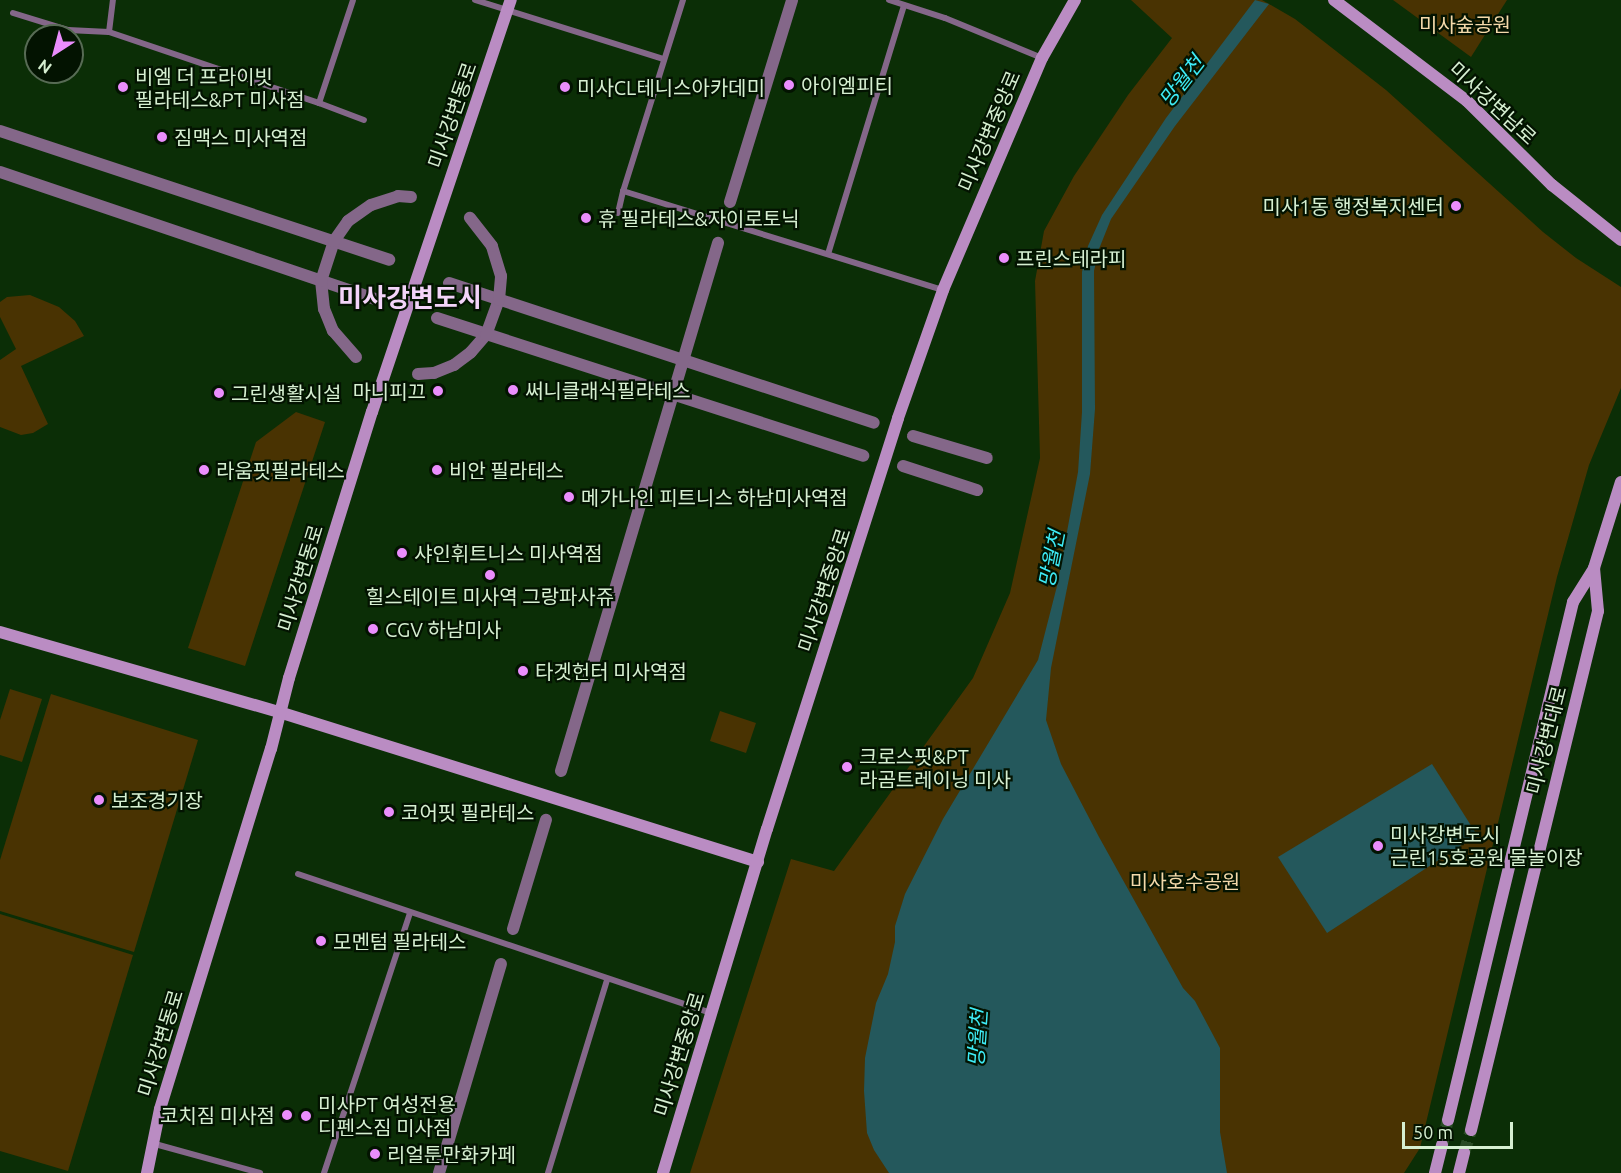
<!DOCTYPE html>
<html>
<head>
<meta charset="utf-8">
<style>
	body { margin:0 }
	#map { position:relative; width:1621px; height:1173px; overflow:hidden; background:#0b2e06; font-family:Ubuntu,"Noto Sans KR",sans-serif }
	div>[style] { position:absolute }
	.green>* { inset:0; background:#493302 }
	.water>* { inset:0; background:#24585c }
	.secondary-tunnel>* { height:12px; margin-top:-6px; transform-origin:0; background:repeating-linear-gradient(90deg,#294b24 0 12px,transparent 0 18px) }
	.lane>* { height:6px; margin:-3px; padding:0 3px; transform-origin:3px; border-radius:3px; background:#846789 }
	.street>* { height:12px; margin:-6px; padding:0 6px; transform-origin:6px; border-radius:6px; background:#846789 }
	.secondary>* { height:12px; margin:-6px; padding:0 6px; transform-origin:6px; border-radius:6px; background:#ba8cc3 }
	.dots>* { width:16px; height:16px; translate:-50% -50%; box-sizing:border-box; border:3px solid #031301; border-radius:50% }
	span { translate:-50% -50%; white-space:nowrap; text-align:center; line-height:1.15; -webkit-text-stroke:4.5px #031301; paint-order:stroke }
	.park-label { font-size:20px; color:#f4d9aa }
	.poi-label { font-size:20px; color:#d6efd1 }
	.left { translate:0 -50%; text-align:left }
	.right { translate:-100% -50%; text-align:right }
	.street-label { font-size:20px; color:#d6efd1 }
	.water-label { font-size:21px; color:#3eecf6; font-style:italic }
	.district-label { font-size:26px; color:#f3d4f9; font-weight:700 }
	.north { position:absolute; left:24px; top:24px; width:60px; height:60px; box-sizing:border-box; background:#031301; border:2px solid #576b54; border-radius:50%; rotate:216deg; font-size:16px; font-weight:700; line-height:24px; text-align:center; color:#d6efd1 }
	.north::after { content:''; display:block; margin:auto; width:21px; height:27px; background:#ea8dfc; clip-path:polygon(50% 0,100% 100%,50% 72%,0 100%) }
	.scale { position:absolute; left:1402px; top:1122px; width:111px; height:27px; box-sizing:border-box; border:3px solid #d6efd1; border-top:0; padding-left:8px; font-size:18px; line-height:21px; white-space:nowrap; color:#d6efd1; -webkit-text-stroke:4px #031301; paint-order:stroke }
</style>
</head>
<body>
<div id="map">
	<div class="green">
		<div style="clip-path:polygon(1131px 0,1262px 0,1295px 19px,1386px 90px,1543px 232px,1576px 258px,1621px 287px,1621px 388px,1589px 465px,1557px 577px,1420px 1148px,1404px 1173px,690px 1173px,791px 859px,834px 871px,973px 678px,1010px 593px,1040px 458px,1035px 281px,1044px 231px,1074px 176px,1128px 95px,1172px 38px)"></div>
		<div style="clip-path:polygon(1393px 0,1507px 0,1471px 57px)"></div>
		<div style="clip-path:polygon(30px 295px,59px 307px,75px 321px,84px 336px,21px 366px,48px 424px,33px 433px,21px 435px,0 427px,0 360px,16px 349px,0 317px,0 302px,7px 297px)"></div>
		<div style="clip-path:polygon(296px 412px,325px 422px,245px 666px,188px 648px,256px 442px)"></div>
		<div style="clip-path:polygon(10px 689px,42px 699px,22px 762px,0 755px,0 720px)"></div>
		<div style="clip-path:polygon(51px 694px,198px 740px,134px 952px,0 911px,0 860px)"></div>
		<div style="clip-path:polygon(720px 711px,756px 723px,746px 753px,710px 741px)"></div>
		<div style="clip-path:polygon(0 914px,133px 955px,68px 1171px,0 1151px)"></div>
	</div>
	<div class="water">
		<div style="clip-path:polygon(1255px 0,1269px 4px,1175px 126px,1111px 219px,1099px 249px,1094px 271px,1095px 409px,1090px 474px,1051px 668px,1046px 720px,1061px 764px,1099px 837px,1183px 988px,1195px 1001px,1220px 1048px,1220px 1132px,1227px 1173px,889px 1173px,874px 1150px,867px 1133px,864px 1091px,865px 1058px,876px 1003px,888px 974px,895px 942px,895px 926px,905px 894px,943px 819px,1038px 660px,1057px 586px,1078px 472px,1082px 412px,1082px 272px,1088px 246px,1102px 215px,1166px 118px)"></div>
		<div style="clip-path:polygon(1432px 764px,1477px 835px,1327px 933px,1278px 857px)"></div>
	</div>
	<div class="secondary-tunnel">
		<div style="left:1442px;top:1145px;width:26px;rotate:-77deg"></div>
		<div style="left:1464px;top:1153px;width:24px;rotate:-73deg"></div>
	</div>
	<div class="lane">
		<div style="left:475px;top:0;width:197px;rotate:17.4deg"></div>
		<div style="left:683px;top:0;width:200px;rotate:107.4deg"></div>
		<div style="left:623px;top:191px;width:335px;rotate:17.2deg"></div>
		<div style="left:889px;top:0;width:59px;rotate:17.8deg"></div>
		<div style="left:945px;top:18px;width:105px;rotate:22.4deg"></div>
		<div style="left:13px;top:13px;width:58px;rotate:17.2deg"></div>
		<div style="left:68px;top:30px;width:41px;rotate:2.8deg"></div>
		<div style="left:109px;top:32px;width:222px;rotate:18.7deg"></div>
		<div style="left:319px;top:103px;width:108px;rotate:-71.7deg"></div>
		<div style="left:109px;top:32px;width:32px;rotate:-83deg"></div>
		<div style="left:319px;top:103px;width:48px;rotate:20.7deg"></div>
		<div style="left:618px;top:213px;width:23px;rotate:-77deg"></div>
		<div style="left:828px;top:254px;width:260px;rotate:-73deg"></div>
		<div style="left:298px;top:874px;width:437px;rotate:18.6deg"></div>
		<div style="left:155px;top:1144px;width:109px;rotate:15.4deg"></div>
		<div style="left:324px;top:1173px;width:274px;rotate:-71.7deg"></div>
		<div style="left:548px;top:1173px;width:202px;rotate:-73deg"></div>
	</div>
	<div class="street">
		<div style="left:0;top:131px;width:410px;rotate:18.3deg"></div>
		<div style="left:0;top:172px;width:396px;rotate:18.7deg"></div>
		<div style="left:730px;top:202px;width:211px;rotate:-72.9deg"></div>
		<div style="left:449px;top:283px;width:447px;rotate:18.2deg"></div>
		<div style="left:437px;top:318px;width:448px;rotate:17.9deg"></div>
		<div style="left:356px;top:357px;width:35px;rotate:-131deg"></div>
		<div style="left:333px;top:331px;width:24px;rotate:-112deg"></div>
		<div style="left:324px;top:309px;width:28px;rotate:-96deg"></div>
		<div style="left:321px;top:281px;width:42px;rotate:-72deg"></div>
		<div style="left:334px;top:241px;width:24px;rotate:-55deg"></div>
		<div style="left:348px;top:221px;width:28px;rotate:-35deg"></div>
		<div style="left:371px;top:205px;width:28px;rotate:-18deg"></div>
		<div style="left:398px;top:196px;width:13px;rotate:4deg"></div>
		<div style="left:418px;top:374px;width:16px;rotate:-4deg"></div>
		<div style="left:434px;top:373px;width:22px;rotate:-22deg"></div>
		<div style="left:454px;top:365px;width:21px;rotate:-37deg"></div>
		<div style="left:471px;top:352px;width:23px;rotate:-49deg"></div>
		<div style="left:486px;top:335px;width:37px;rotate:-70deg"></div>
		<div style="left:499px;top:300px;width:24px;rotate:-85deg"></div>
		<div style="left:501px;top:276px;width:31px;rotate:-107deg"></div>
		<div style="left:492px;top:246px;width:36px;rotate:-128deg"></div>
		<div style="left:913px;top:436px;width:77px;rotate:16.6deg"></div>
		<div style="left:903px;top:466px;width:78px;rotate:18deg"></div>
		<div style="left:561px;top:771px;width:551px;rotate:-73.44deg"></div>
		<div style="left:513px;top:929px;width:114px;rotate:-73.2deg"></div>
		<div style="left:439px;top:1173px;width:218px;rotate:-73.5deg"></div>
	</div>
	<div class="secondary">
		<div style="left:1334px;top:0;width:167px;rotate:37.2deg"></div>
		<div style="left:1467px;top:101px;width:120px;rotate:44.7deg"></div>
		<div style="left:1552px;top:185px;width:88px;rotate:38.6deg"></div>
		<div style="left:0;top:632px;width:290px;rotate:16deg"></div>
		<div style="left:279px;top:712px;width:502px;rotate:17.39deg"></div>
		<div style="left:1448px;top:1120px;width:533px;rotate:-76.43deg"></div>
		<div style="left:1573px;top:602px;width:40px;rotate:-58deg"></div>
		<div style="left:1594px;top:568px;width:90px;rotate:-72.6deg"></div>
		<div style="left:1471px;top:1130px;width:534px;rotate:-76.25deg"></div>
		<div style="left:1598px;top:611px;width:43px;rotate:-95.3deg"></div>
		<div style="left:147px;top:1173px;width:65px;rotate:-78.5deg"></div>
		<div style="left:160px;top:1109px;width:377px;rotate:-72.9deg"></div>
		<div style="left:271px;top:749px;width:73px;rotate:-75.8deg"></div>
		<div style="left:289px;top:678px;width:279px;rotate:-72.7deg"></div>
		<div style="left:372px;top:412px;width:435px;rotate:-71.4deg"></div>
		<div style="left:663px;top:1173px;width:359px;rotate:-73.2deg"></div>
		<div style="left:767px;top:829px;width:431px;rotate:-72.3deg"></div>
		<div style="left:898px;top:418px;width:136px;rotate:-70.6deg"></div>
		<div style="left:943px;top:290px;width:252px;rotate:-66.9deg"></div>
		<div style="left:1042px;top:58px;width:67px;rotate:-60.4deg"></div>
		<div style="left:1435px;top:1173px;width:29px;rotate:-76deg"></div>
		<div style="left:1459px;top:1173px;width:21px;rotate:-76deg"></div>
	</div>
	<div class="dots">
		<div style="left:789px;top:85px;background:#ea8dfc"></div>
		<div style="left:123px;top:87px;background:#ea8dfc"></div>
		<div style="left:565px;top:87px;background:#ea8dfc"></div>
		<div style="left:162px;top:137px;background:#ea8dfc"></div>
		<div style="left:1456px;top:206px;background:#ea8dfc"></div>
		<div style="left:586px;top:218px;background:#ea8dfc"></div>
		<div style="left:1004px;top:258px;background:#ea8dfc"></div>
		<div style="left:513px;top:390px;background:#ea8dfc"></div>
		<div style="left:438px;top:391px;background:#ea8dfc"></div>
		<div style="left:219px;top:393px;background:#ea8dfc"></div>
		<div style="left:204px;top:470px;background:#ea8dfc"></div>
		<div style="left:437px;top:470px;background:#ea8dfc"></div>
		<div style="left:569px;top:497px;background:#ea8dfc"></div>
		<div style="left:402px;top:553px;background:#ea8dfc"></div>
		<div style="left:490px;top:575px;background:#ea8dfc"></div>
		<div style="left:373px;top:629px;background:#ea8dfc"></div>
		<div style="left:523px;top:671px;background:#ea8dfc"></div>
		<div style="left:847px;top:767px;background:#ea8dfc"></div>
		<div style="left:99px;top:800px;background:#ea8dfc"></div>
		<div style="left:389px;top:812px;background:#ea8dfc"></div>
		<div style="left:1378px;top:846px;background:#ea8dfc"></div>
		<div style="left:321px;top:941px;background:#ea8dfc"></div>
		<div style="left:287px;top:1115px;background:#ea8dfc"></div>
		<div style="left:306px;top:1116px;background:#ea8dfc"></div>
		<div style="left:375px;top:1154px;background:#ea8dfc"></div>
	</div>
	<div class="park-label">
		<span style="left:1465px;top:24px">미사숲공원</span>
		<span style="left:1185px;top:881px">미사호수공원</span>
	</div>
	<div class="poi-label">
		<span class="left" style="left:135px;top:88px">비엠 더 프라이빗<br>필라테스&amp;PT 미사점</span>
		<span class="left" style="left:801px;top:85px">아이엠피티</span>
		<span class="left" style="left:577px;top:87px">미사CL테니스아카데미</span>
		<span class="left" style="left:174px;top:137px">짐맥스 미사역점</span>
		<span class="right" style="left:1444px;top:206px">미사1동 행정복지센터</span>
		<span class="left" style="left:598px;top:218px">휴 필라테스&amp;자이로토닉</span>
		<span class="left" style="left:1016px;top:258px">프린스테라피</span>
		<span class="left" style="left:525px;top:390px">써니클래식필라테스</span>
		<span class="right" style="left:426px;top:391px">마니피끄</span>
		<span class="left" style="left:231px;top:393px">그린생활시설</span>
		<span class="left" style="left:216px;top:470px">라움핏필라테스</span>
		<span class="left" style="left:449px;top:470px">비안 필라테스</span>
		<span class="left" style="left:581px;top:497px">메가나인 피트니스 하남미사역점</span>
		<span class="left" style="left:414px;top:553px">샤인휘트니스 미사역점</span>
		<span style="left:490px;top:596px">힐스테이트 미사역 그랑파사쥬</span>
		<span class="left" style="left:385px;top:629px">CGV 하남미사</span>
		<span class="left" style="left:535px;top:671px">타겟헌터 미사역점</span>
		<span class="left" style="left:859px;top:768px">크로스핏&amp;PT<br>라곰트레이닝 미사</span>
		<span class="left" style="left:111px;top:800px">보조경기장</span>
		<span class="left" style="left:401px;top:812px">코어핏 필라테스</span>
		<span class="left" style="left:1390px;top:846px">미사강변도시<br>근린15호공원 물놀이장</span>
		<span class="left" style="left:333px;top:941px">모멘텀 필라테스</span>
		<span class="left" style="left:318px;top:1116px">미사PT 여성전용<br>디펜스짐 미사점</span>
		<span class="right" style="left:275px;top:1115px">코치짐 미사점</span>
		<span class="left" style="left:387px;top:1154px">리얼툰만화카페</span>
	</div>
	<div class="street-label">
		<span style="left:1493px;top:103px;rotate:43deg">미사강변남로</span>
		<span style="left:452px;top:115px;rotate:-71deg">미사강변동로</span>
		<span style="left:989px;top:131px;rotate:-67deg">미사강변중앙로</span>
		<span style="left:300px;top:578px;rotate:-73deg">미사강변동로</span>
		<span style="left:824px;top:590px;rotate:-72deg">미사강변중앙로</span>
		<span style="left:1546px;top:740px;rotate:-76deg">미사강변대로</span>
		<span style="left:160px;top:1043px;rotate:-73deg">미사강변동로</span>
		<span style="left:679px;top:1054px;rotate:-73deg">미사강변중앙로</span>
	</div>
	<div class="water-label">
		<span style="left:1181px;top:81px;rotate:-52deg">망월천</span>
		<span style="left:1051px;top:559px;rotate:-79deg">망월천</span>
		<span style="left:977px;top:1038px;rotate:-86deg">망월천</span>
	</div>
	<div class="district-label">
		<span style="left:410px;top:298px">미사강변도시</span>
	</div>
	<div class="north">N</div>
	<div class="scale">50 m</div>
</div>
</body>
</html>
